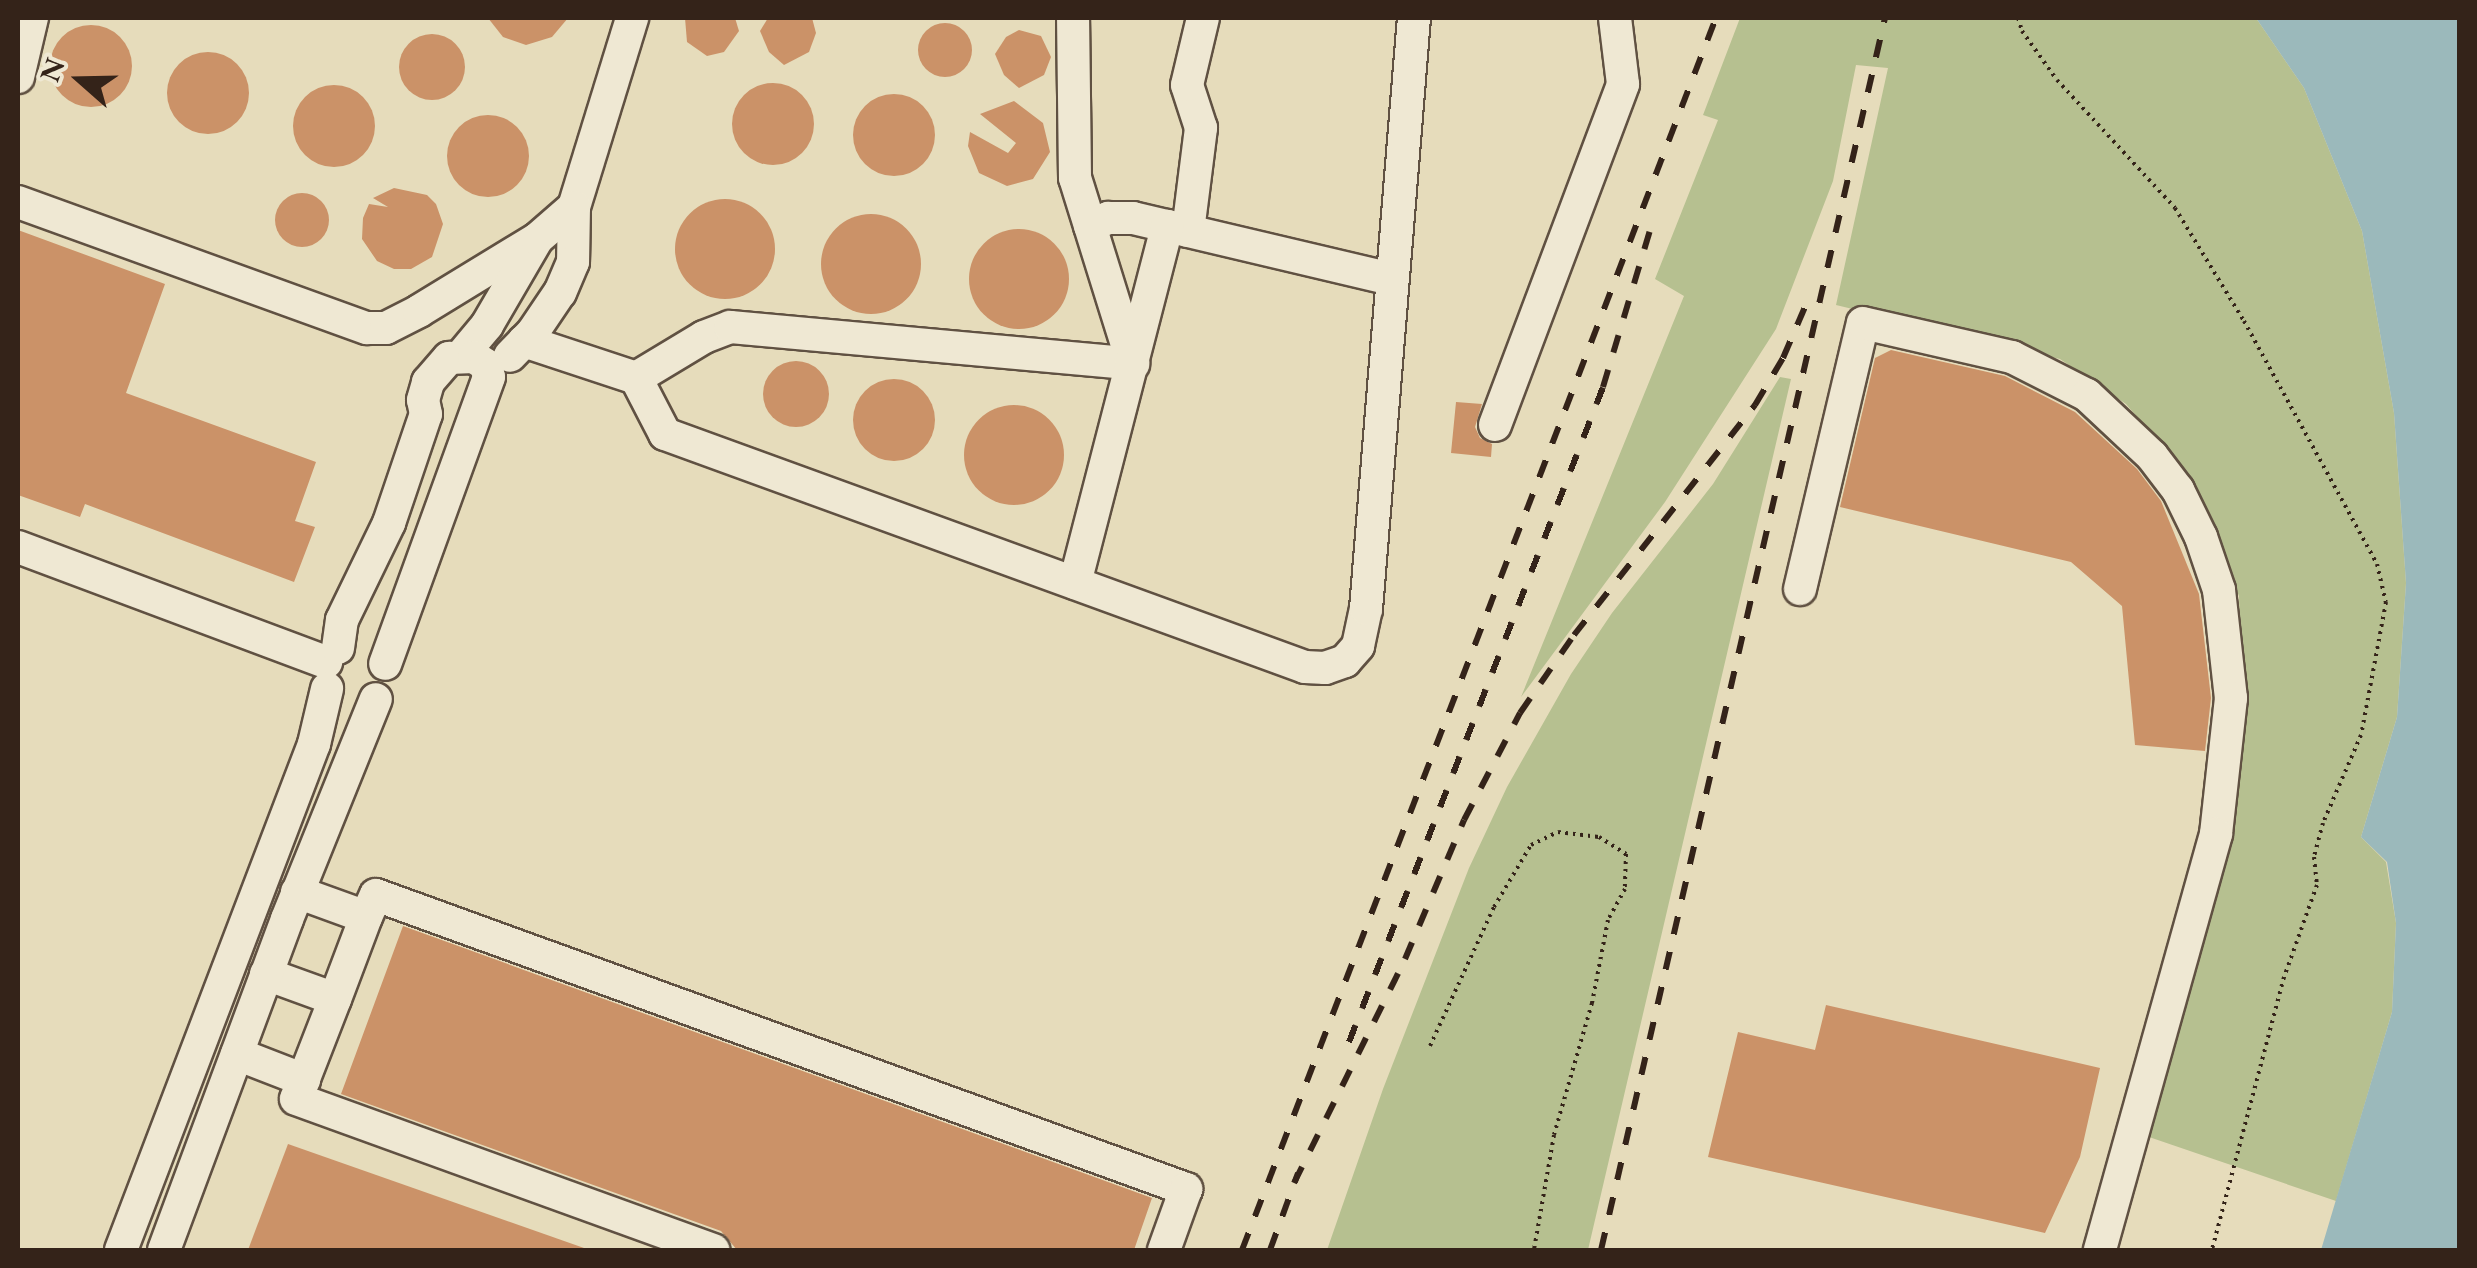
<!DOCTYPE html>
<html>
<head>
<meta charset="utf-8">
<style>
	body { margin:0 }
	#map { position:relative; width:2477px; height:1268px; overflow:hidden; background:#e6dcbb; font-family:"EB Garamond",serif }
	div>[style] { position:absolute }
	.green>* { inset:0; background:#b6c090 }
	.water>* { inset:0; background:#9bb9bb }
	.building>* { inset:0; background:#cb9268 }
	.round { border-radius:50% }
	.path>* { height:4px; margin-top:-2px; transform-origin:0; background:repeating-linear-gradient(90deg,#342319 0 2.5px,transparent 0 7.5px) }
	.roads { filter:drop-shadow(2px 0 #605142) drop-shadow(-2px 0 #605142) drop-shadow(0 2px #605142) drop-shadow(0 -2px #605142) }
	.minor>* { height:32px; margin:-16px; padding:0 16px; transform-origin:16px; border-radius:16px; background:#efe8d3 }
	.rail>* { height:6px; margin-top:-3px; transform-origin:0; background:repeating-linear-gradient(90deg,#342319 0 18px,transparent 0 36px) }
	span { translate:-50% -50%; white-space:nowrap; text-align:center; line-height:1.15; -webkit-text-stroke:9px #efe8d3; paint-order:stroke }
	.frame { position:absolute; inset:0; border:20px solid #342319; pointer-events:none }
	.north { position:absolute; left:30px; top:30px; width:100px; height:100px; -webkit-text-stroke:8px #efe8d3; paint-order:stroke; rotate:290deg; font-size:28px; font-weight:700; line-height:40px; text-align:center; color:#342319 }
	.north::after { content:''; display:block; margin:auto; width:35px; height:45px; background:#342319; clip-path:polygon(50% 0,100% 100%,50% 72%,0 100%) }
</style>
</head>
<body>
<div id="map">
	<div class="green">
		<div style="clip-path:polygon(1740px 18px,2256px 18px,2304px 88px,2362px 231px,2394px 413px,2406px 583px,2397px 717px,2361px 837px,2386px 862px,2396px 923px,2392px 1012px,2336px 1201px,2149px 1137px,2243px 756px,2239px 596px,2193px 482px,2126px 404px,2060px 359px,1836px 305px,1888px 68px,1856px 65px,1833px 181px,1776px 329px,1665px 502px,1521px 697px,1684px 296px,1655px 279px,1718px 120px,1703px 115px)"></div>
		<div style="clip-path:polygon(1780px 377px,1791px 379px,1588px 1250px,1327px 1250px,1383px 1089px,1469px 868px,1507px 787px,1571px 674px,1612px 613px,1713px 484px)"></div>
	</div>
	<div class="water">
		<div style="clip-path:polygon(2256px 18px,2459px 18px,2459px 1250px,2321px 1250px,2392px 1012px,2396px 923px,2387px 862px,2361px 837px,2397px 717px,2406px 583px,2394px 413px,2362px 231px,2304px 88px)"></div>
	</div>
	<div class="building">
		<div style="clip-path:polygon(488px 18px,568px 18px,552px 37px,526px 45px,503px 37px)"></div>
		<div style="clip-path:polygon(685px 18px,735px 18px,739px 31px,724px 52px,707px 56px,687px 42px)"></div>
		<div style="clip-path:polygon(768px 18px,812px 18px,816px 33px,809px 52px,784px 65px,769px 52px,760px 31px)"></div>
		<div class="round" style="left:918px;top:23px;width:54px;height:54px"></div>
		<div class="round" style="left:50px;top:25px;width:82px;height:82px"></div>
		<div style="clip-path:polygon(1019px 30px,1041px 36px,1051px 57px,1044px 75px,1019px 88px,1004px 75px,995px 54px,1006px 37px)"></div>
		<div class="round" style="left:399px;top:34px;width:66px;height:66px"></div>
		<div class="round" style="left:167px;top:52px;width:82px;height:82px"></div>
		<div class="round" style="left:732px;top:83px;width:82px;height:82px"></div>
		<div class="round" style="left:293px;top:85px;width:82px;height:82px"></div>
		<div class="round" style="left:853px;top:94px;width:82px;height:82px"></div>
		<div style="clip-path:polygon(1014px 101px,1043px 123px,1050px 152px,1033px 179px,1007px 186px,979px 173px,968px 146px,970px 132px,1008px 153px,1016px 143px,980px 114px)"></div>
		<div class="round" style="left:447px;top:115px;width:82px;height:82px"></div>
		<div style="clip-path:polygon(394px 188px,427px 195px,436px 204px,443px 224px,432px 257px,411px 269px,394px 269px,377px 261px,362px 239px,363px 218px,369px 204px,388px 207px,373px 198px)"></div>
		<div class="round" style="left:275px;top:193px;width:54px;height:54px"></div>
		<div class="round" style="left:675px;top:199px;width:100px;height:100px"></div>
		<div class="round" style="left:821px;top:214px;width:100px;height:100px"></div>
		<div class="round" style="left:969px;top:229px;width:100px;height:100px"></div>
		<div style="clip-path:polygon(18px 230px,165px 284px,126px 393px,316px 462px,295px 521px,315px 527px,294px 582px,85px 504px,80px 517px,18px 495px)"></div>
		<div style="clip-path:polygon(1891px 350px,2005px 376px,2075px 412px,2137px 469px,2161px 501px,2199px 594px,2211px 698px,2205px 751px,2135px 745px,2122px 606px,2071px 562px,1840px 507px,1875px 358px)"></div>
		<div class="round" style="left:763px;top:361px;width:66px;height:66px"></div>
		<div class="round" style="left:853px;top:379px;width:82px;height:82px"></div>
		<div style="clip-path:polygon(1456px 402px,1482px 404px,1475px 427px,1480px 438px,1492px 444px,1491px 457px,1451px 453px)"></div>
		<div class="round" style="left:964px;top:405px;width:100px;height:100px"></div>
		<div style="clip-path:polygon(403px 926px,1152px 1198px,1134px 1250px,737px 1250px,721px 1231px,341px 1094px)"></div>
		<div style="clip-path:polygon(1826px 1005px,2100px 1068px,2080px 1157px,2045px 1233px,1708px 1157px,1738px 1032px,1815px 1050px)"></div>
		<div style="clip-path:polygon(288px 1144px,584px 1248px,584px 1250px,248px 1250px)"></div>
	</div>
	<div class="path">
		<div style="left:2018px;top:18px;width:14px;rotate:73deg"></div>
		<div style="left:2022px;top:31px;width:60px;rotate:54.5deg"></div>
		<div style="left:2057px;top:80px;width:174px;rotate:47.3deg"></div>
		<div style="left:2175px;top:208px;width:132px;rotate:58.6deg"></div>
		<div style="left:2244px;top:321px;width:277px;rotate:61.3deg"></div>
		<div style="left:2377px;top:564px;width:39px;rotate:77deg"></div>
		<div style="left:2386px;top:602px;width:135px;rotate:100.6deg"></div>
		<div style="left:2361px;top:735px;width:96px;rotate:113.4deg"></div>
		<div style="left:2323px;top:823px;width:35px;rotate:105deg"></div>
		<div style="left:2314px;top:857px;width:28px;rotate:84deg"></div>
		<div style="left:2317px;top:885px;width:98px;rotate:109.7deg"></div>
		<div style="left:2284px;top:977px;width:282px;rotate:104.8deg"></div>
		<div style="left:1430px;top:1046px;width:153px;rotate:-65.3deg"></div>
		<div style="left:1494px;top:907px;width:72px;rotate:-59.2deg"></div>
		<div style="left:1531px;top:845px;width:30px;rotate:-26deg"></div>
		<div style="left:1558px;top:832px;width:41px;rotate:7deg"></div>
		<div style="left:1599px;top:837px;width:32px;rotate:32deg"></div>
		<div style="left:1626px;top:854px;width:35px;rotate:92deg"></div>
		<div style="left:1625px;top:889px;width:35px;rotate:119deg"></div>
		<div style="left:1608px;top:920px;width:85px;rotate:100.9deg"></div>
		<div style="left:1592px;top:1003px;width:137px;rotate:106.1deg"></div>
		<div style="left:1554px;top:1135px;width:117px;rotate:99.9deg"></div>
	</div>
	<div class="roads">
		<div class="minor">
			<div style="left:18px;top:77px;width:61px;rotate:-76.7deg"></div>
			<div style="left:18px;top:202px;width:371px;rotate:19.9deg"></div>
			<div style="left:367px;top:328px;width:19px"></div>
			<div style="left:386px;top:328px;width:37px;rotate:-27deg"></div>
			<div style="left:419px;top:311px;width:138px;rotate:-31.4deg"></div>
			<div style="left:574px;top:207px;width:198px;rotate:-72.9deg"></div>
			<div style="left:1090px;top:226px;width:20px;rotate:-24deg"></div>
			<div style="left:1108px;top:218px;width:25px"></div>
			<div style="left:1133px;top:218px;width:266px;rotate:13.3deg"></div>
			<div style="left:1188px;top:231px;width:104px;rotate:-82.8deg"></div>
			<div style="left:1201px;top:128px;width:45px;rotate:-108deg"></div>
			<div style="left:1187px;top:85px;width:69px;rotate:-76.6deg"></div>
			<div style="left:524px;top:341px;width:118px;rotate:18.3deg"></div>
			<div style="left:636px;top:378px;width:63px;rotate:62.6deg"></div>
			<div style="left:665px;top:434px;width:681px;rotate:20deg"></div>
			<div style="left:1305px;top:667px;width:20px;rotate:3deg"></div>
			<div style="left:1325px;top:668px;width:21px;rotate:-19deg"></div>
			<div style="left:1345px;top:661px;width:20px;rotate:-49deg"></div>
			<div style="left:1358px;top:646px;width:38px;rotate:-78deg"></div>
			<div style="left:1366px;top:609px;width:593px;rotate:-85.36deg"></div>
			<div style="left:462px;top:355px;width:39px;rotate:-50deg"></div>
			<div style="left:487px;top:325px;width:99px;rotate:-59.8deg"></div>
			<div style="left:537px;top:239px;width:49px;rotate:-40.9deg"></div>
			<div style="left:574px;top:207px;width:55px;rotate:91deg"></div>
			<div style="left:573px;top:262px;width:33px;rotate:113deg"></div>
			<div style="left:560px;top:292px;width:48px;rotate:124deg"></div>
			<div style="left:533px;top:332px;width:33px;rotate:134deg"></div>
			<div style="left:636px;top:378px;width:79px;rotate:-31.1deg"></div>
			<div style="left:704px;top:337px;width:28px;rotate:-21deg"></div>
			<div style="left:730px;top:327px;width:405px;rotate:5.2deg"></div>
			<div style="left:1133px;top:364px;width:195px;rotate:-107.3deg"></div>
			<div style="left:1075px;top:178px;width:160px;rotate:-90.7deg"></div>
			<div style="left:1495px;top:425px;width:364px;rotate:-69.4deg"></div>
			<div style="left:1623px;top:84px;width:66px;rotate:-96.9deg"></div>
			<div style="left:18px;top:547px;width:329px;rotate:20.5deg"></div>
			<div style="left:1075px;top:583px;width:369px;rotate:-75.5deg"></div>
			<div style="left:1800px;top:589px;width:273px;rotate:-76.7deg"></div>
			<div style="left:1863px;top:323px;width:153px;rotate:12.9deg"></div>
			<div style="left:2012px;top:357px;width:84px;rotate:26.9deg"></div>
			<div style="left:2087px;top:395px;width:89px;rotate:43.2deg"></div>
			<div style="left:2152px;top:456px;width:43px;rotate:52.6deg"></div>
			<div style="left:2178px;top:490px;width:52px;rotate:63.9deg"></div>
			<div style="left:2201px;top:537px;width:56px;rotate:71.2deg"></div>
			<div style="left:2219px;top:590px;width:109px;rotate:83.7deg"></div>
			<div style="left:2231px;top:698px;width:137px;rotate:96.3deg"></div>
			<div style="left:2216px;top:834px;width:432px;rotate:105.6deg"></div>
			<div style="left:338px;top:648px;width:28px;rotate:-82deg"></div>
			<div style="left:342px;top:620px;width:108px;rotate:-64.1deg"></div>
			<div style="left:389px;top:523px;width:115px;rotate:-71.3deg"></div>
			<div style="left:426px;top:414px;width:14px;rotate:-102deg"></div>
			<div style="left:423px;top:400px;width:19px;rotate:-74deg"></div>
			<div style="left:428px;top:382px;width:32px;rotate:-49deg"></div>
			<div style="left:449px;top:358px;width:25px;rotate:-2deg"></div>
			<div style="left:474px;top:357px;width:14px;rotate:34deg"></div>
			<div style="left:486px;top:365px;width:12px;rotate:76deg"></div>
			<div style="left:489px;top:377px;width:305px;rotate:109.9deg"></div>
			<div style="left:297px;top:892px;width:73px;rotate:19.9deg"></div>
			<div style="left:366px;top:917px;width:24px;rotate:-66deg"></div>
			<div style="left:376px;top:895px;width:862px;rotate:19.95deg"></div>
			<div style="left:1186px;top:1189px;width:65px;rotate:109.8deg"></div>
			<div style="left:266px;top:974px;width:73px;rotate:19.9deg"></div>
			<div style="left:335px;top:999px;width:107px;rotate:111.3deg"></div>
			<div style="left:296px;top:1099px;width:444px;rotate:19.9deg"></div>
			<div style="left:335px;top:999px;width:88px;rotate:-69.3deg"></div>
			<div style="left:237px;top:1054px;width:72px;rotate:21.2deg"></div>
			<div style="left:121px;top:1250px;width:542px;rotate:-69.12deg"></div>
			<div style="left:314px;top:744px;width:57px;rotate:-76.7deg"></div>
			<div style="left:164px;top:1250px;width:353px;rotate:-69.6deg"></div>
			<div style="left:287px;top:919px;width:237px;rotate:-68deg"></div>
		</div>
	</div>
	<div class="rail">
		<div style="left:1349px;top:1042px;width:703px;rotate:-68.8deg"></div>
		<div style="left:1603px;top:387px;width:177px;rotate:-73.3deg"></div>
		<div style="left:1294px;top:1183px;width:250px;rotate:-63.6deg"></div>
		<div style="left:1405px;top:959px;width:151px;rotate:-67deg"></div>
		<div style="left:1464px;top:820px;width:121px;rotate:-62.4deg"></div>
		<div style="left:1520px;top:713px;width:95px;rotate:-55.3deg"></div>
		<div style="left:1574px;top:635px;width:293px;rotate:-51.8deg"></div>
		<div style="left:1755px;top:405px;width:55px;rotate:-59.2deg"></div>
		<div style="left:1783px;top:358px;width:71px;rotate:-66.7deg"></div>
		<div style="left:1242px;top:1250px;width:1320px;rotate:-68.96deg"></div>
		<div style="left:1270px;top:1250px;width:82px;rotate:-70deg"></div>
		<div style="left:1601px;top:1250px;width:1264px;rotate:-77.02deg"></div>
	</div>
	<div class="frame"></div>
	<div class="north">N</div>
</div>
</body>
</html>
